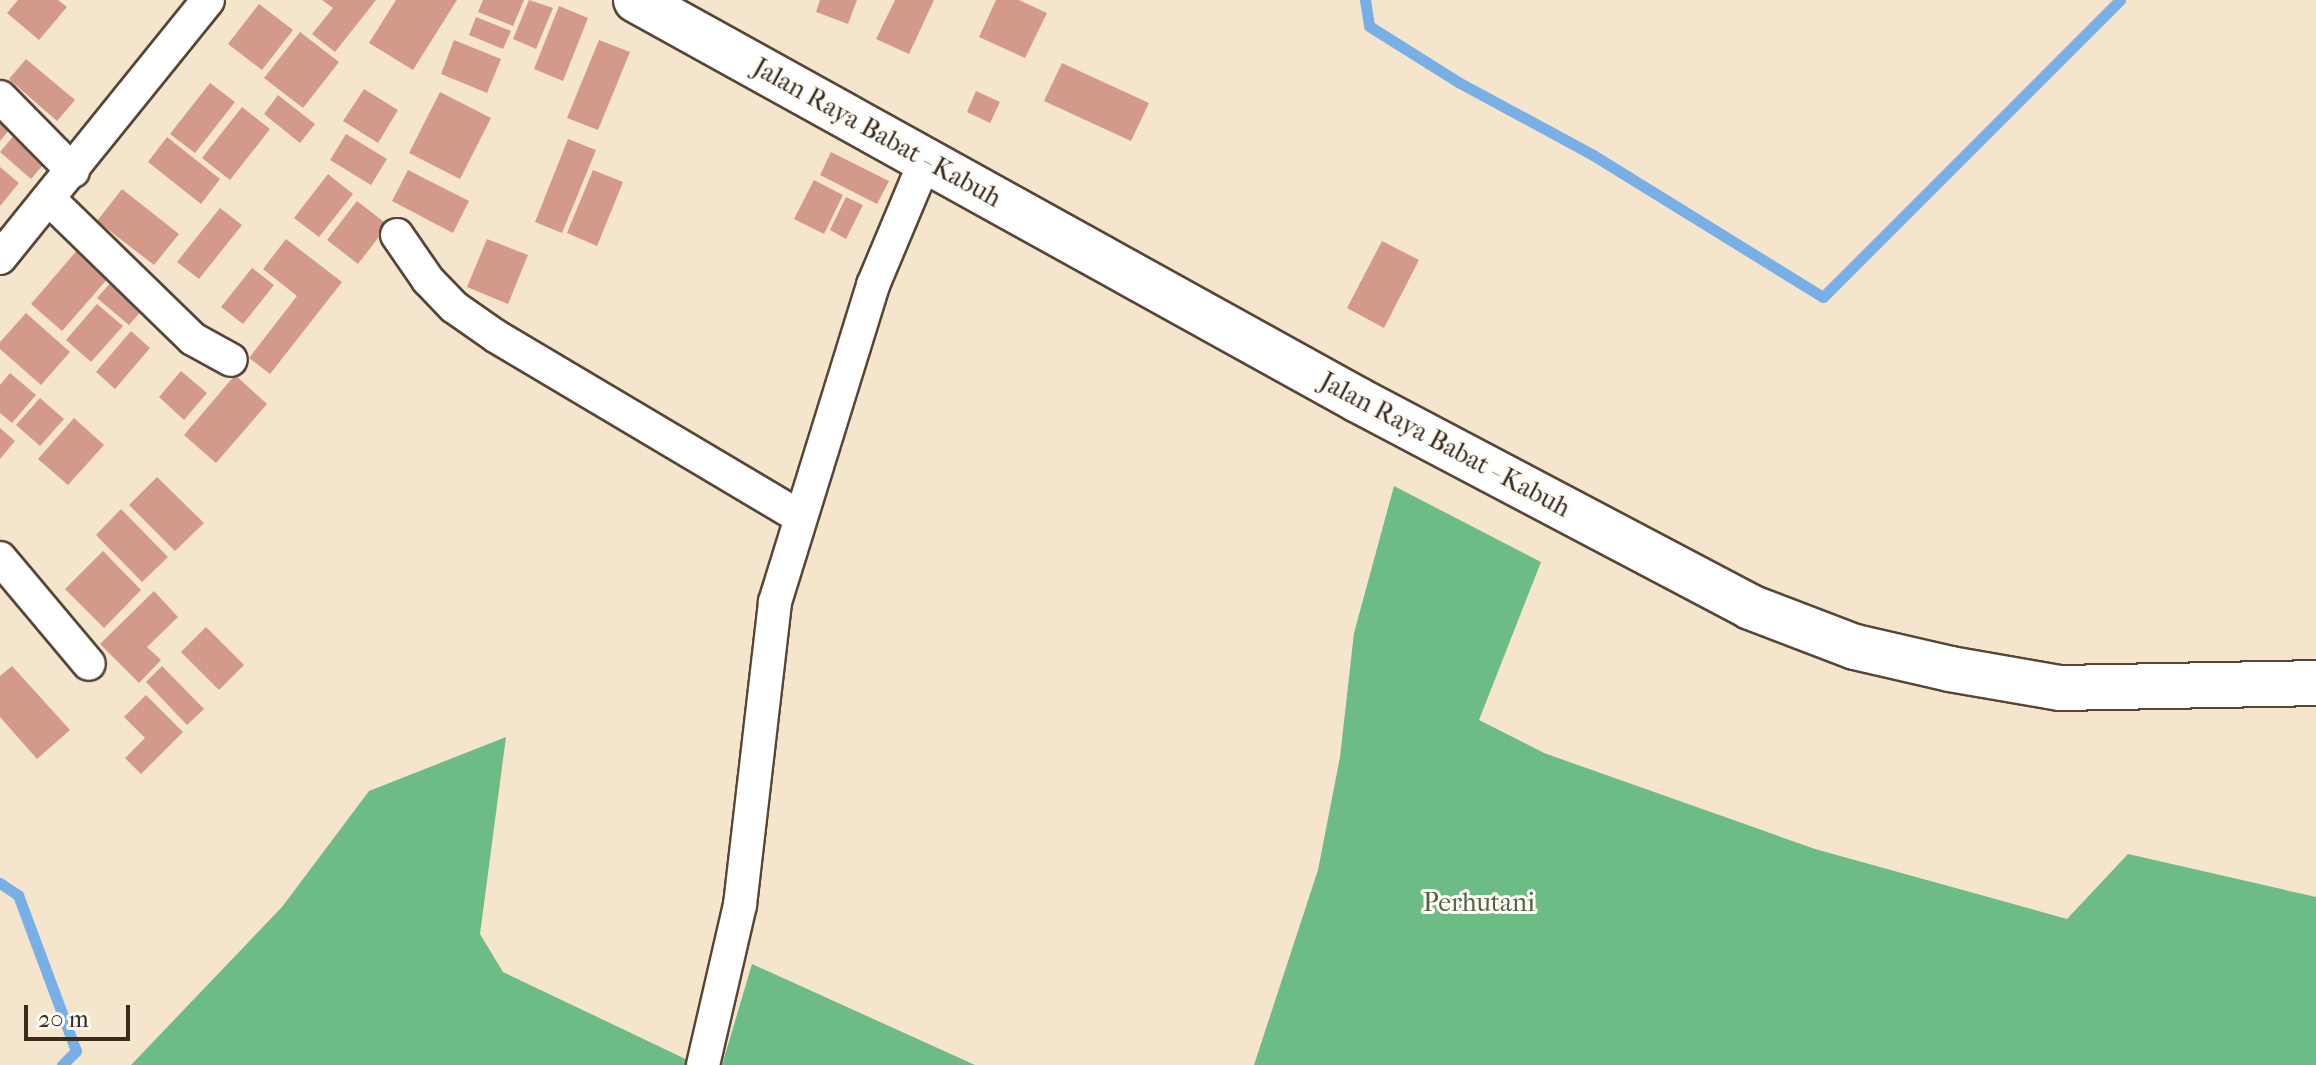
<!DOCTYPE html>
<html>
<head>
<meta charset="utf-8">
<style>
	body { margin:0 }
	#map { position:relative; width:2316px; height:1065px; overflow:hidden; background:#f5e5cc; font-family:"IM FELL French Canon",serif }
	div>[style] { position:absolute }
	.forest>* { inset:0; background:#6dbb85 }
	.stream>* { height:11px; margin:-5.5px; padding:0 5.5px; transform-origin:5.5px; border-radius:5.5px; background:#79afe7 }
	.building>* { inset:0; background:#d39a8b }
	.roads { filter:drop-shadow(2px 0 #574638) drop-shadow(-2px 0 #574638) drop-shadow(0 2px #574638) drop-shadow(0 -2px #574638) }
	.minor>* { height:32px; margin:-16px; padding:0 16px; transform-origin:16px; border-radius:16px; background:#fff }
	.primary>* { height:44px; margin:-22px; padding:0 22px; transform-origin:22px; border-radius:22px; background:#fff }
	span { translate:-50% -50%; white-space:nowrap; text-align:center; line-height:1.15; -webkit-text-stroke:6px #fdfcf7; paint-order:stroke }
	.street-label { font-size:26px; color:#3b2a1e }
	.park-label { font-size:26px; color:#525f44 }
	.scale { position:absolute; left:24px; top:1005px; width:106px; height:36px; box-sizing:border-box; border:4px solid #3b2a1e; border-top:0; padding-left:10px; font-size:24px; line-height:28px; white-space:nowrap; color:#3b2a1e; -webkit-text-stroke:6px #fdfcf7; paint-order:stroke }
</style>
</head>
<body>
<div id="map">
	<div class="forest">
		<div style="clip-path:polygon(1394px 486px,1541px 562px,1479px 720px,1544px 753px,1815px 849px,2067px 919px,2128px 854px,2316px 897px,2316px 1065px,1254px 1065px,1318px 870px,1340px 757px,1354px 633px)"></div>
		<div style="clip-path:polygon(506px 737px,480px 934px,503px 972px,698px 1065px,131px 1065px,282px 907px,369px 791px)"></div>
		<div style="clip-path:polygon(752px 964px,975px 1065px,722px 1065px)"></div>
	</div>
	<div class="stream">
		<div style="left:1365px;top:0;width:26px;rotate:81deg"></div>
		<div style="left:1369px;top:26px;width:107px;rotate:32.1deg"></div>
		<div style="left:1460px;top:83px;width:151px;rotate:28.4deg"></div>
		<div style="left:1593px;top:155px;width:270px;rotate:31.7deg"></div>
		<div style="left:1823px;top:297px;width:420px;rotate:-45deg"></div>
		<div style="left:0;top:883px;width:22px;rotate:34deg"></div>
		<div style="left:18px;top:895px;width:166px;rotate:69.6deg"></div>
		<div style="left:76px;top:1051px;width:20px;rotate:135deg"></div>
	</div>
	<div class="building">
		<div style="clip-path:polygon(18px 0,58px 0,67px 7px,39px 40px,7px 13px)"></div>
		<div style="clip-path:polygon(322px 0,376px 0,335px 52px,312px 34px,333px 8px)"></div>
		<div style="clip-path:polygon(396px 0,457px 0,413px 70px,369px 43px)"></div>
		<div style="clip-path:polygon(483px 0,524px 0,513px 26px,478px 12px)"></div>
		<div style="clip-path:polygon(529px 0,553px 8px,536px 49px,513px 39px)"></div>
		<div style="clip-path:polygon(820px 0,857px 0,848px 24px,816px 12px)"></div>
		<div style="clip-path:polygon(895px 0,934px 0,909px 54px,876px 39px)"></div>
		<div style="clip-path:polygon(996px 0,1019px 0,1047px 13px,1025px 58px,979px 37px)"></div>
		<div style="clip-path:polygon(259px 4px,293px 30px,262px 70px,228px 44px)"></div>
		<div style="clip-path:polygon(559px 6px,588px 18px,563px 81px,534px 69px)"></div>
		<div style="clip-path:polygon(476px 17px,511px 31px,503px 49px,469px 35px)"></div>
		<div style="clip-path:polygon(300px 32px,339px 62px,303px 108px,264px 78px)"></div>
		<div style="clip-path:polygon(454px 40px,501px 59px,487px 93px,441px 74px)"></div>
		<div style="clip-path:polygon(599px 40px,630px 52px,598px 130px,567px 118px)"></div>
		<div style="clip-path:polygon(26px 59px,75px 100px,57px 121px,9px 79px)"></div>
		<div style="clip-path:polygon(1062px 63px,1149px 103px,1131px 141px,1044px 101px)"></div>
		<div style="clip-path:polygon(210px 83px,235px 102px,195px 153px,170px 134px)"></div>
		<div style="clip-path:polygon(364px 89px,398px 110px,378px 143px,343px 121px)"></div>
		<div style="clip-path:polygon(976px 91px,1000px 102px,990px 123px,967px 112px)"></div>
		<div style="clip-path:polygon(440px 92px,491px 118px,460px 179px,409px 153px)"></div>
		<div style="clip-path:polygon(278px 95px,315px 124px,300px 143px,264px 114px)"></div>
		<div style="clip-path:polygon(242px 107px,270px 129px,230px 180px,202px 158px)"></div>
		<div style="clip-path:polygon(0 112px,14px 124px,0 141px)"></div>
		<div style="clip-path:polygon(17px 132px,48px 159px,31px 179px,0 152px)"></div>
		<div style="clip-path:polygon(346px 134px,387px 159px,371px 185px,330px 160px)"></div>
		<div style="clip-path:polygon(167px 137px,220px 179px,201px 204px,148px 162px)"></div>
		<div style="clip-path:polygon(568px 139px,596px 150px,562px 233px,535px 222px)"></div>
		<div style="clip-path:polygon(831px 152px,889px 181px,877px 204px,820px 175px)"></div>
		<div style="clip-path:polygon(0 167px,19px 183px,0 206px)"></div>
		<div style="clip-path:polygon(408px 170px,469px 201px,453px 233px,392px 201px)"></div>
		<div style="clip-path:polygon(593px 170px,623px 182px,597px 246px,567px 233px)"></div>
		<div style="clip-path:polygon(328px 174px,353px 194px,319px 237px,294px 218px)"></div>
		<div style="clip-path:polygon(814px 180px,843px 195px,824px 234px,794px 219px)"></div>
		<div style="clip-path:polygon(122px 189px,179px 234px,154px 265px,97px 221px)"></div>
		<div style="clip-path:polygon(846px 197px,863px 205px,846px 239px,830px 230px)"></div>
		<div style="clip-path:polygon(357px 201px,388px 225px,358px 264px,327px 240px)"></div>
		<div style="clip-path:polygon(220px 208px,242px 225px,199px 279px,177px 262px)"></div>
		<div style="clip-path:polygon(286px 239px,342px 282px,270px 374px,249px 358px,297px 296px,263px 269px)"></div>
		<div style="clip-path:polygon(487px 239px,528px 255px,508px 304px,467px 287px)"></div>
		<div style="clip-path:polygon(1382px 241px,1419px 260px,1384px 328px,1347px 308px)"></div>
		<div style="clip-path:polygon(79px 248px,110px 276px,62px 331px,31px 304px)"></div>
		<div style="clip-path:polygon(252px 268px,274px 285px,243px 324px,221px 307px)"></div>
		<div style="clip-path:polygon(113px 280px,144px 308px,129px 325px,97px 298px)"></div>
		<div style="clip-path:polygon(97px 304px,123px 326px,91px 362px,66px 340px)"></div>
		<div style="clip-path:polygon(26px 313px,70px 352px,41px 385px,0 349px,0 342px)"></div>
		<div style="clip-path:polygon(131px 331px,150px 348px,115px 389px,96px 372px)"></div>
		<div style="clip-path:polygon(181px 371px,207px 393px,184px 420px,159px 397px)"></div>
		<div style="clip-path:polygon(10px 373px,36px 395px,12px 423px,0 413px,0 385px)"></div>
		<div style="clip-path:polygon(235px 375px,267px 404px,216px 463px,184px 435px)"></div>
		<div style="clip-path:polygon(40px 398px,64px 419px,40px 446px,16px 425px)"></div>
		<div style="clip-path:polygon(74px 418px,104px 445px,68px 485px,38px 459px)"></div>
		<div style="clip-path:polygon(0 428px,15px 441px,0 459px)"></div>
		<div style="clip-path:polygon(157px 477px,204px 523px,175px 551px,129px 505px)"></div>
		<div style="clip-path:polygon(121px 509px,168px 557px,142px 582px,96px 535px)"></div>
		<div style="clip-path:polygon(103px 551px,141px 590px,104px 628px,65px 589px)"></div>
		<div style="clip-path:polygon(154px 591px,178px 617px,147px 647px,161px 660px,139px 683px,100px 644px)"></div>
		<div style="clip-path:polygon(206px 627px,244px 665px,219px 690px,181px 652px)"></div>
		<div style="clip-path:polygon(12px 666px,70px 730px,37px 759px,0 717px,0 676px)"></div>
		<div style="clip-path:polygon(162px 666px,204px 709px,187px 725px,146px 682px)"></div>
		<div style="clip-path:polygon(146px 695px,183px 732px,141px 774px,125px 758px,145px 738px,124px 717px)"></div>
	</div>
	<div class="roads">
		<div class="minor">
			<div style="left:0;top:97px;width:104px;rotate:45.4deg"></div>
			<div style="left:50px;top:200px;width:199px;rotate:44.2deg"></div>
			<div style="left:193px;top:339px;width:43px;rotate:28.9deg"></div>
			<div style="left:397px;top:235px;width:55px;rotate:55.4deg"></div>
			<div style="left:428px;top:280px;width:37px;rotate:46deg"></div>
			<div style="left:454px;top:307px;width:52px;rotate:34.9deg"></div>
			<div style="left:497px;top:337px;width:351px;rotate:30.7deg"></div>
			<div style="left:0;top:258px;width:331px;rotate:-51.1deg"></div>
			<div style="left:0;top:558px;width:138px;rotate:50deg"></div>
			<div style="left:703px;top:1065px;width:164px;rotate:-77deg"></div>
			<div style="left:740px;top:905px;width:305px;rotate:-83.4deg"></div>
			<div style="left:775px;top:602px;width:332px;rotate:-72.8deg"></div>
			<div style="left:873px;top:285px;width:137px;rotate:-67.2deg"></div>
		</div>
		<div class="primary">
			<div style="left:636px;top:0;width:825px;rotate:28.99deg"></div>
			<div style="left:1358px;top:400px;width:443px;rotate:27.8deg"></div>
			<div style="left:1750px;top:607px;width:112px;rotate:20.9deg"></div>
			<div style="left:1855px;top:647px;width:98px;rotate:13deg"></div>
			<div style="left:1950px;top:669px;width:112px;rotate:9.8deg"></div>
			<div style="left:2060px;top:688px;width:256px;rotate:-1.1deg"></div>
		</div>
	</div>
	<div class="street-label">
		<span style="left:877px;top:133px;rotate:29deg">Jalan Raya Babat - Kabuh</span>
		<span style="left:1445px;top:445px;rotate:28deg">Jalan Raya Babat - Kabuh</span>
	</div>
	<div class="park-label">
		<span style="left:1479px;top:903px">Perhutani</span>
	</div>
	<div class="scale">20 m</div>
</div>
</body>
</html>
